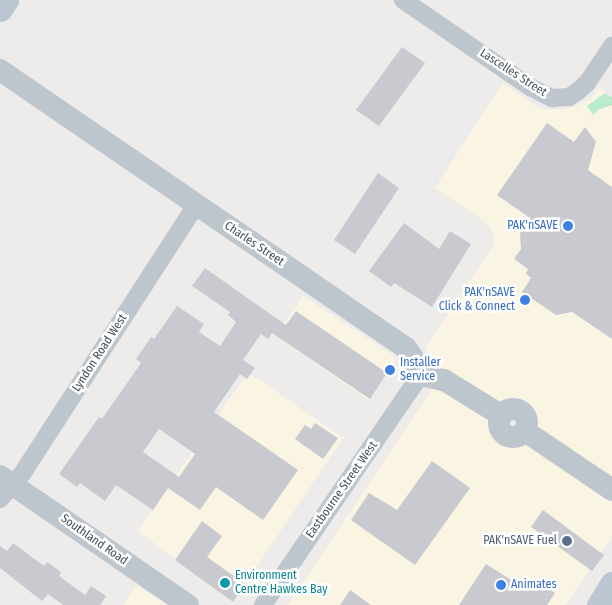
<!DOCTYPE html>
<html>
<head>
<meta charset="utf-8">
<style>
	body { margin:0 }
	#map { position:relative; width:612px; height:605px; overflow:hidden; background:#eeebeb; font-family:"Fira Sans Condensed",sans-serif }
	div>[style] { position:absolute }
	.commercial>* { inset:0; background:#faf4e3 }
	.green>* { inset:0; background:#baebce }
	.building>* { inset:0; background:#c8cad0 }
	.minor>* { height:18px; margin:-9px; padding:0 9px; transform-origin:9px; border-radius:9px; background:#bdc5cd }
	.tertiary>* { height:22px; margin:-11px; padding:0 11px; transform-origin:11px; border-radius:11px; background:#bdc5cd }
	.tertiary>.ring { margin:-11px; padding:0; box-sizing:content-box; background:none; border:22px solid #bdc5cd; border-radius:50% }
	.secondary>* { height:25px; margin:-12.5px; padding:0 12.5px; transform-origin:12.5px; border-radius:12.5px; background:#bcc6d2 }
	.dots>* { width:14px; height:14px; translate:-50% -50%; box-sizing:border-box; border:2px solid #fff; border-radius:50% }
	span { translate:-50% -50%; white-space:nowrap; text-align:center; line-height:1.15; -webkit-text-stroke:5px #fff; paint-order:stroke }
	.street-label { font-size:12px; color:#454e57 }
	.shop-label { font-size:12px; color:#366cbe }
	.right { translate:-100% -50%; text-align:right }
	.left { translate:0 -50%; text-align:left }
	.service-label { font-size:12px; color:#4e5e75 }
	.culture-label { font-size:12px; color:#0d838f }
</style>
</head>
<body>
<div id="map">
	<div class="commercial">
		<div style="clip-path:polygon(503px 83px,534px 105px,545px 109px,556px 110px,575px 107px,591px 97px,599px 88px,612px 97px,612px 478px,536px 426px,532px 413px,514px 403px,506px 406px,436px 366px,425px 348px,494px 245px,494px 236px,488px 224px,435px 188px)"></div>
		<div style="clip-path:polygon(303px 296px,397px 358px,369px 400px,276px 336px)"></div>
		<div style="clip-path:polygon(248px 372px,343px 438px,233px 602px,138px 531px)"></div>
		<div style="clip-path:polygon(441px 387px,594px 487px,612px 502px,612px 537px,565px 605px,288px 605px,432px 389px)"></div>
		<div style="clip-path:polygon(137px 585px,167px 605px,123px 605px)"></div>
	</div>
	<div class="green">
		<div style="clip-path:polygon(605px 93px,612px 97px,612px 105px,600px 109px,593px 115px,587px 106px)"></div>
	</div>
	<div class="building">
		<div style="clip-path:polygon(402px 47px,425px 63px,379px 126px,356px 110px)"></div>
		<div style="clip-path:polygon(547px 123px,574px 142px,585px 127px,596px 142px,588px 170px,612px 187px,612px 339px,572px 312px,556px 315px,522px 292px,531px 278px,526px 274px,528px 269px,514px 259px,521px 249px,520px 233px,530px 218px,497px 195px)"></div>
		<div style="clip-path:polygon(378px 173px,399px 188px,355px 254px,334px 240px)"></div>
		<div style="clip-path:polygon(404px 223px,439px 249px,450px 231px,471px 244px,432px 307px,394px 283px,391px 287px,369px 271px)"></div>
		<div style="clip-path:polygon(evenodd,205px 268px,286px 325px,296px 311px,387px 373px,370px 399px,272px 333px,268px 339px,261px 334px,243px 360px,255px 368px,247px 379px,240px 374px,214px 412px,298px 470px,263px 520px,216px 487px,200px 510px,168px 488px,153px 510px,116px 485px,105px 501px,80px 483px,77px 487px,59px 474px,99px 417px,102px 419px,141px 363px,136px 359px,151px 337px,154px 339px,177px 306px,204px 324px,199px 332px,220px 346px,236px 322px,228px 315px,230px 312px,192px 286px,205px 268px,159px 429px,195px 454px,179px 477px,143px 452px,159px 429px)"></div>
		<div style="clip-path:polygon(315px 423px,338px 438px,323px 459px,295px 439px,305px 425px,311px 429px)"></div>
		<div style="clip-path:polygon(432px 461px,470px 488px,415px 565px,351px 520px,369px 493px,397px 510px)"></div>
		<div style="clip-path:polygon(543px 510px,604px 555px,592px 571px,531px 527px)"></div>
		<div style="clip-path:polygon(202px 521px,222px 536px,207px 557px,245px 584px,233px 602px,175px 560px)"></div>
		<div style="clip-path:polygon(13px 543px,44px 566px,47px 562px,61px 572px,59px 576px,85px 595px,91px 586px,106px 596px,100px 605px,63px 605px,48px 594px,42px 601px,0 568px,0 546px,7px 551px)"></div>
		<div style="clip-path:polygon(486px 564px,516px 583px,519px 578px,533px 587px,537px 581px,555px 593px,547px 605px,459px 605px)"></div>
		<div style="clip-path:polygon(350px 590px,371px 605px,340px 605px)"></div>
	</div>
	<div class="minor">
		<div style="left:403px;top:0;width:154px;rotate:34.4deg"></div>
		<div style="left:530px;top:87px;width:25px;rotate:27deg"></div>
		<div style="left:552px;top:98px;width:17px;rotate:-3deg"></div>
		<div style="left:569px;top:97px;width:11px;rotate:-34deg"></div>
		<div style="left:578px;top:91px;width:12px;rotate:-42deg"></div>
		<div style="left:587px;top:83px;width:45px;rotate:-56deg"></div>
		<div style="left:0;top:499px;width:33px;rotate:-49deg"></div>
		<div style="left:22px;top:474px;width:320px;rotate:-57.1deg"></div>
		<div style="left:263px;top:605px;width:258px;rotate:-55.6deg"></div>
		<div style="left:409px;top:392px;width:11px;rotate:-56deg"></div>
		<div style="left:415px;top:383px;width:9px;rotate:-77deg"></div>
	</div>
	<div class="tertiary">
		<div style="left:0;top:70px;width:492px;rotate:34.4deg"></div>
		<div style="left:406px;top:348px;width:16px;rotate:55deg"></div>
		<div style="left:415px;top:361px;width:13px;rotate:81deg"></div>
		<div style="left:417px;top:374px;width:28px;rotate:13deg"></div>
		<div style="left:444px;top:380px;width:67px;rotate:31.6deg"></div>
		<div class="ring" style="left:499px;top:409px;width:6px;height:6px"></div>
		<div style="left:525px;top:431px;width:105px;rotate:34.1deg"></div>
		<div style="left:0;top:476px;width:228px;rotate:34.5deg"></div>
	</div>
	<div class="secondary">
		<div style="left:0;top:9px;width:11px;rotate:-56deg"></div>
		<div style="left:599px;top:605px;width:25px;rotate:-58deg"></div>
	</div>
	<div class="dots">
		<div style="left:568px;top:226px;background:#3f7fe0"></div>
		<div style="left:525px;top:300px;background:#3f7fe0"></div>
		<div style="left:390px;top:370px;background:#3f7fe0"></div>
		<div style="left:567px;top:541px;background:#5c6f8a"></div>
		<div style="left:225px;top:583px;background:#0f9aa8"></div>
		<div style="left:501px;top:585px;background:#3f7fe0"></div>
	</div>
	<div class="street-label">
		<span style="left:513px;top:73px;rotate:33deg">Lascelles Street</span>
		<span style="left:254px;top:244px;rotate:34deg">Charles Street</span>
		<span style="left:100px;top:353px;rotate:-57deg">Lyndon Road West</span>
		<span style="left:342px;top:490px;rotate:-55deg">Eastbourne Street West</span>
		<span style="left:94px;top:540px;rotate:35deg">Southland Road</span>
	</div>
	<div class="shop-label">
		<span class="right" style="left:558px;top:226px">PAK'nSAVE</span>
		<span class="right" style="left:515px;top:300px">PAK'nSAVE<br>Click &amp; Connect</span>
		<span class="left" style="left:400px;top:370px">Installer<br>Service</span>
		<span class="left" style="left:511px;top:585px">Animates</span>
	</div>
	<div class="service-label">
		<span class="right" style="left:557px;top:541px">PAK'nSAVE Fuel</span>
	</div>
	<div class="culture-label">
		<span class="left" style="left:235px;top:583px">Environment<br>Centre Hawkes Bay</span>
	</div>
</div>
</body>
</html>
